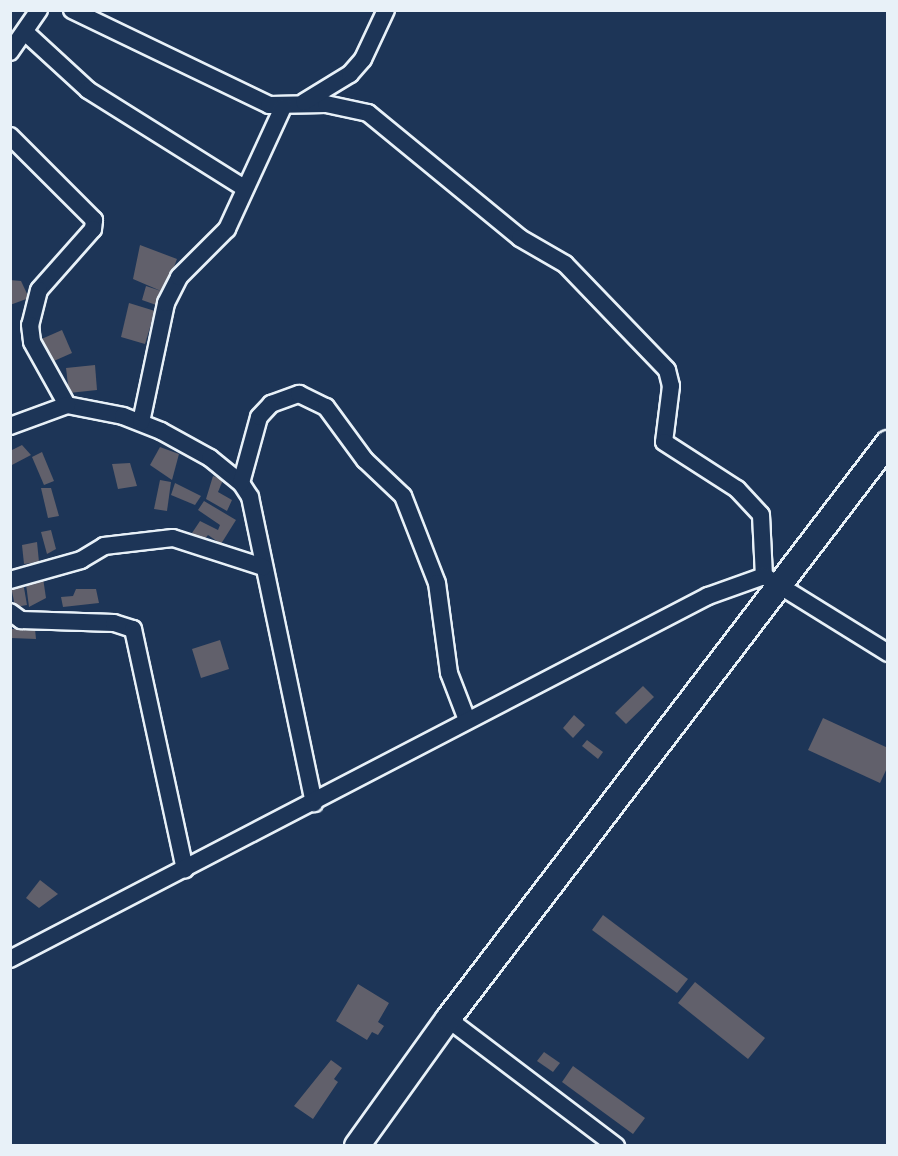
<!DOCTYPE html>
<html>
<head>
<meta charset="utf-8">
<style>
	body { margin:0 }
	#map { position:relative; width:898px; height:1156px; overflow:hidden; background:#1d3557; font-family:Pangolin,sans-serif }
	div>[style] { position:absolute }
	.building>* { inset:0; background:#61606b }
	.roads { filter:drop-shadow(2px 0 #e8f1f8) drop-shadow(-2px 0 #e8f1f8) drop-shadow(0 2px #e8f1f8) drop-shadow(0 -2px #e8f1f8) }
	.street>* { height:16px; margin:-8px; padding:0 8px; transform-origin:8px; border-radius:8px; background:#1d3557 }
	.secondary>* { height:24px; margin:-12px; padding:0 12px; transform-origin:12px; border-radius:12px; background:#1d3557 }
	span { translate:-50% -50%; white-space:nowrap; text-align:center; line-height:1.15; -webkit-text-stroke:6px #1d3557; paint-order:stroke }
	.frame { position:absolute; inset:0; border:12px solid #e8f1f8; pointer-events:none }
</style>
</head>
<body>
<div id="map">
	<div class="building">
		<div style="clip-path:polygon(140px 245px,177px 259px,159px 306px,142px 300px,146px 286px,161px 291px,133px 279px)"></div>
		<div style="clip-path:polygon(10px 280px,21px 281px,29px 298px,10px 305px)"></div>
		<div style="clip-path:polygon(129px 303px,155px 311px,145px 344px,121px 337px)"></div>
		<div style="clip-path:polygon(62px 330px,72px 353px,47px 364px,37px 341px)"></div>
		<div style="clip-path:polygon(95px 365px,97px 390px,69px 393px,66px 368px)"></div>
		<div style="clip-path:polygon(22px 445px,31px 455px,10px 466px,10px 451px)"></div>
		<div style="clip-path:polygon(160px 447px,179px 454px,172px 480px,150px 465px)"></div>
		<div style="clip-path:polygon(42px 452px,54px 481px,44px 485px,32px 457px)"></div>
		<div style="clip-path:polygon(130px 463px,137px 486px,118px 489px,112px 464px)"></div>
		<div style="clip-path:polygon(213px 476px,223px 480px,218px 492px,232px 500px,227px 511px,206px 499px)"></div>
		<div style="clip-path:polygon(160px 480px,171px 482px,167px 511px,154px 509px)"></div>
		<div style="clip-path:polygon(175px 483px,201px 496px,195px 505px,171px 495px)"></div>
		<div style="clip-path:polygon(41px 488px,51px 488px,59px 516px,48px 518px)"></div>
		<div style="clip-path:polygon(204px 501px,236px 520px,221px 544px,208px 535px,204px 540px,192px 533px,200px 521px,218px 530px,220px 525px,198px 510px)"></div>
		<div style="clip-path:polygon(51px 530px,56px 549px,47px 554px,41px 532px)"></div>
		<div style="clip-path:polygon(37px 542px,39px 562px,24px 564px,22px 545px)"></div>
		<div style="clip-path:polygon(43px 578px,46px 598px,29px 607px,26px 584px)"></div>
		<div style="clip-path:polygon(23px 582px,27px 605px,15px 607px,11px 586px)"></div>
		<div style="clip-path:polygon(76px 589px,96px 589px,99px 603px,63px 607px,61px 597px,73px 596px)"></div>
		<div style="clip-path:polygon(10px 629px,35px 629px,36px 639px,11px 638px)"></div>
		<div style="clip-path:polygon(220px 640px,229px 669px,201px 678px,192px 649px)"></div>
		<div style="clip-path:polygon(643px 686px,654px 697px,626px 724px,615px 713px)"></div>
		<div style="clip-path:polygon(574px 715px,585px 725px,573px 738px,563px 728px)"></div>
		<div style="clip-path:polygon(823px 718px,888px 748px,888px 766px,880px 783px,808px 750px)"></div>
		<div style="clip-path:polygon(587px 740px,603px 752px,598px 759px,582px 746px)"></div>
		<div style="clip-path:polygon(40px 880px,58px 894px,39px 908px,26px 898px)"></div>
		<div style="clip-path:polygon(603px 915px,688px 979px,677px 993px,592px 930px)"></div>
		<div style="clip-path:polygon(695px 982px,765px 1038px,748px 1059px,678px 1003px)"></div>
		<div style="clip-path:polygon(358px 984px,389px 1003px,378px 1022px,384px 1026px,378px 1035px,372px 1032px,367px 1040px,336px 1021px)"></div>
		<div style="clip-path:polygon(544px 1052px,560px 1063px,553px 1072px,537px 1061px)"></div>
		<div style="clip-path:polygon(331px 1060px,342px 1068px,334px 1079px,338px 1082px,313px 1119px,294px 1106px)"></div>
		<div style="clip-path:polygon(573px 1066px,645px 1118px,633px 1134px,562px 1082px)"></div>
	</div>
	<div class="roads">
		<div class="street">
			<div style="left:72px;top:10px;width:219px;rotate:25.7deg"></div>
			<div style="left:269px;top:105px;width:57px;rotate:-1deg"></div>
			<div style="left:326px;top:104px;width:43px;rotate:12.1deg"></div>
			<div style="left:368px;top:113px;width:197px;rotate:39.4deg"></div>
			<div style="left:520px;top:238px;width:52px;rotate:30deg"></div>
			<div style="left:565px;top:264px;width:147px;rotate:46.1deg"></div>
			<div style="left:667px;top:370px;width:16px;rotate:76deg"></div>
			<div style="left:671px;top:386px;width:56px;rotate:97.1deg"></div>
			<div style="left:664px;top:442px;width:87px;rotate:32.8deg"></div>
			<div style="left:737px;top:489px;width:35px;rotate:47deg"></div>
			<div style="left:761px;top:515px;width:61px;rotate:87.2deg"></div>
			<div style="left:764px;top:576px;width:146px;rotate:31.8deg"></div>
			<div style="left:25px;top:32px;width:86px;rotate:42.6deg"></div>
			<div style="left:88px;top:90px;width:184px;rotate:32.1deg"></div>
			<div style="left:10px;top:52px;width:51px;rotate:-55.4deg"></div>
			<div style="left:304px;top:102px;width:54px;rotate:-31.3deg"></div>
			<div style="left:350px;top:74px;width:20px;rotate:-49deg"></div>
			<div style="left:363px;top:59px;width:54px;rotate:-64.9deg"></div>
			<div style="left:10px;top:136px;width:119px;rotate:45deg"></div>
			<div style="left:94px;top:220px;width:9px;rotate:96deg"></div>
			<div style="left:93px;top:229px;width:81px;rotate:131.5deg"></div>
			<div style="left:39px;top:290px;width:36px;rotate:104deg"></div>
			<div style="left:30px;top:325px;width:17px;rotate:83deg"></div>
			<div style="left:32px;top:342px;width:72px;rotate:60.9deg"></div>
			<div style="left:67px;top:405px;width:57px;rotate:11.1deg"></div>
			<div style="left:123px;top:416px;width:41px;rotate:21.5deg"></div>
			<div style="left:161px;top:431px;width:56px;rotate:28.9deg"></div>
			<div style="left:210px;top:458px;width:40px;rotate:39deg"></div>
			<div style="left:241px;top:483px;width:17px;rotate:57deg"></div>
			<div style="left:250px;top:497px;width:313px;rotate:78.2deg"></div>
			<div style="left:141px;top:422px;width:122px;rotate:-78.1deg"></div>
			<div style="left:166px;top:303px;width:29px;rotate:-63deg"></div>
			<div style="left:179px;top:277px;width:68px;rotate:-45deg"></div>
			<div style="left:227px;top:229px;width:134px;rotate:-65.3deg"></div>
			<div style="left:10px;top:426px;width:61px;rotate:-20.2deg"></div>
			<div style="left:241px;top:483px;width:68px;rotate:-74.7deg"></div>
			<div style="left:259px;top:417px;width:18px;rotate:-47deg"></div>
			<div style="left:271px;top:404px;width:30px;rotate:-20deg"></div>
			<div style="left:299px;top:394px;width:30px;rotate:26deg"></div>
			<div style="left:326px;top:407px;width:66px;rotate:53.7deg"></div>
			<div style="left:365px;top:460px;width:52px;rotate:43.5deg"></div>
			<div style="left:403px;top:496px;width:93px;rotate:68.7deg"></div>
			<div style="left:437px;top:583px;width:91px;rotate:82.4deg"></div>
			<div style="left:449px;top:673px;width:50px;rotate:69deg"></div>
			<div style="left:10px;top:580px;width:74px;rotate:-15.7deg"></div>
			<div style="left:81px;top:560px;width:27px;rotate:-31deg"></div>
			<div style="left:104px;top:546px;width:69px;rotate:-6.6deg"></div>
			<div style="left:173px;top:538px;width:95px;rotate:17.9deg"></div>
			<div style="left:10px;top:612px;width:14px;rotate:36deg"></div>
			<div style="left:21px;top:620px;width:93px;rotate:1.8deg"></div>
			<div style="left:114px;top:623px;width:20px;rotate:18deg"></div>
			<div style="left:133px;top:629px;width:246px;rotate:77.8deg"></div>
			<div style="left:10px;top:959px;width:787px;rotate:-27.48deg"></div>
			<div style="left:708px;top:596px;width:59px;rotate:-19.7deg"></div>
			<div style="left:448px;top:1019px;width:211px;rotate:37.1deg"></div>
		</div>
		<div class="secondary">
			<div style="left:357px;top:1146px;width:156px;rotate:-54.4deg"></div>
			<div style="left:448px;top:1019px;width:725px;rotate:-52.62deg"></div>
		</div>
	</div>
	<div class="frame"></div>
</div>
</body>
</html>
